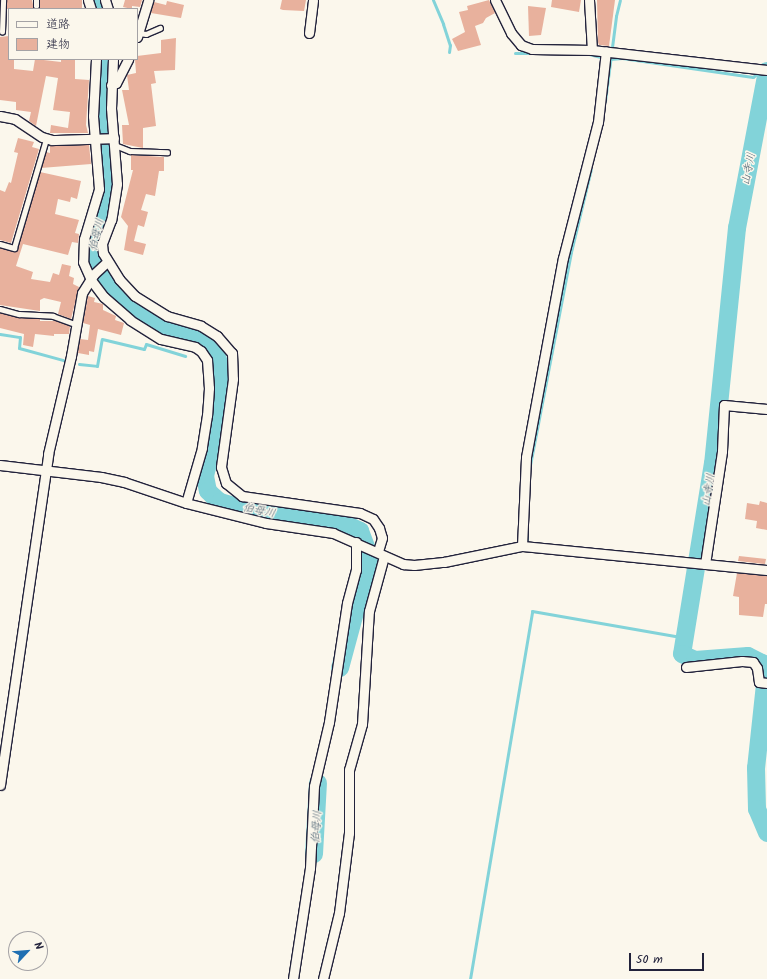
<!DOCTYPE html>
<html>
<head>
<meta charset="utf-8">
<style>
	body { margin:0 }
	#map { position:relative; width:767px; height:979px; overflow:hidden; background:#fbf7ec; font-family:Kalam,"Klee One",sans-serif }
	div>[style] { position:absolute }
	.stream>* { height:3px; margin:-1.5px; padding:0 1.5px; transform-origin:1.5px; border-radius:1.5px; background:#82d3d9 }
	.river>* { height:18px; margin:-9px; padding:0 9px; transform-origin:9px; border-radius:9px; background:#82d3d9 }
	.building>* { inset:0; background:#e8b19d }
	.roads { filter:drop-shadow(1px 0 #22223b) drop-shadow(-1px 0 #22223b) drop-shadow(0 1px #22223b) drop-shadow(0 -1px #22223b) }
	.service>* { height:4.5px; margin:-2.25px; padding:0 2.25px; transform-origin:2.25px; border-radius:2.25px; background:#fbf7ec }
	.minor>* { height:9px; margin:-4.5px; padding:0 4.5px; transform-origin:4.5px; border-radius:4.5px; background:#fbf7ec }
	span { translate:-50% -50%; white-space:nowrap; text-align:center; line-height:1.15; -webkit-text-stroke:3px #fbf7ec; paint-order:stroke }
	.water-label { font-size:11px; color:#3f576a; font-style:italic }
	.legend { position:absolute; left:8px; top:8px; width:130px; height:52px; box-sizing:border-box; background:#fbf7ec; border:1px solid #a4a2a5; margin:0; padding:5px 7px; list-style:none; font-size:12px; color:#22223b }
	.legend li { display:flex; align-items:center; gap:8px; height:20px }
	.legend b { width:20px; border:1px solid #a4a2a5 }
	.north { position:absolute; left:8px; top:931px; width:40px; height:40px; box-sizing:border-box; background:#fbf7ec; border:1px solid #a4a2a5; border-radius:50%; rotate:64deg; font-size:11px; font-weight:700; line-height:16px; text-align:center; color:#22223b }
	.north::after { content:''; display:block; margin:auto; width:14px; height:18px; background:#1f6fb2; clip-path:polygon(50% 0,100% 100%,50% 72%,0 100%) }
	.scale { position:absolute; left:629px; top:953px; width:75px; height:18px; box-sizing:border-box; border:2px solid #22223b; border-top:0; padding-left:5px; font-size:12px; line-height:14px; white-space:nowrap; color:#22223b; -webkit-text-stroke:3px #fbf7ec; paint-order:stroke }
</style>
</head>
<body>
<div id="map">
	<div class="stream">
		<div style="left:433px;top:0;width:26px;rotate:67deg"></div>
		<div style="left:443px;top:24px;width:22px;rotate:72deg"></div>
		<div style="left:450px;top:45px;width:7px;rotate:98deg"></div>
		<div style="left:515px;top:53px;width:18px"></div>
		<div style="left:589px;top:54px;width:16px;rotate:15deg"></div>
		<div style="left:610px;top:59px;width:12px;rotate:-5deg"></div>
		<div style="left:622px;top:58px;width:132px;rotate:8.3deg"></div>
		<div style="left:753px;top:77px;width:8px;rotate:-40deg"></div>
		<div style="left:605px;top:101px;width:86px;rotate:-82.6deg"></div>
		<div style="left:616px;top:16px;width:16px;rotate:-76deg"></div>
		<div style="left:0;top:334px;width:20px;rotate:9deg"></div>
		<div style="left:20px;top:337px;width:11px;rotate:95deg"></div>
		<div style="left:19px;top:348px;width:46px;rotate:15.3deg"></div>
		<div style="left:79px;top:364px;width:18px;rotate:6deg"></div>
		<div style="left:97px;top:366px;width:27px;rotate:-80deg"></div>
		<div style="left:102px;top:339px;width:43px;rotate:13.4deg"></div>
		<div style="left:144px;top:349px;width:5px;rotate:-68deg"></div>
		<div style="left:146px;top:344px;width:41px;rotate:17.1deg"></div>
		<div style="left:530px;top:465px;width:217px;rotate:-79.1deg"></div>
		<div style="left:571px;top:252px;width:85px;rotate:-76.5deg"></div>
		<div style="left:527px;top:540px;width:11px;rotate:-90deg"></div>
		<div style="left:470px;top:979px;width:373px;rotate:-80.4deg"></div>
		<div style="left:532px;top:611px;width:145px;rotate:9.9deg"></div>
	</div>
	<div class="river">
		<div style="left:94px;top:0;width:9px;rotate:72deg"></div>
		<div style="left:103px;top:59px;width:63px;rotate:90.9deg"></div>
		<div style="left:102px;top:122px;width:67px;rotate:84.9deg"></div>
		<div style="left:108px;top:189px;width:21px;rotate:101deg"></div>
		<div style="left:104px;top:210px;width:36px;rotate:109deg"></div>
		<div style="left:92px;top:244px;width:16px;rotate:86deg"></div>
		<div style="left:93px;top:260px;width:52px;rotate:55.1deg"></div>
		<div style="left:123px;top:303px;width:21px;rotate:37deg"></div>
		<div style="left:140px;top:316px;width:26px;rotate:25deg"></div>
		<div style="left:164px;top:327px;width:37px;rotate:14deg"></div>
		<div style="left:200px;top:336px;width:21px;rotate:43deg"></div>
		<div style="left:215px;top:350px;width:14px;rotate:73deg"></div>
		<div style="left:219px;top:363px;width:31px;rotate:88deg"></div>
		<div style="left:220px;top:394px;width:33px;rotate:95deg"></div>
		<div style="left:217px;top:427px;width:50px;rotate:103.8deg"></div>
		<div style="left:205px;top:476px;width:15px;rotate:79deg"></div>
		<div style="left:208px;top:491px;width:8px;rotate:45deg"></div>
		<div style="left:214px;top:497px;width:8px;rotate:40deg"></div>
		<div style="left:220px;top:502px;width:36px;rotate:16deg"></div>
		<div style="left:255px;top:512px;width:89px;rotate:7.1deg"></div>
		<div style="left:343px;top:523px;width:19px;rotate:25deg"></div>
		<div style="left:360px;top:531px;width:28px;rotate:69deg"></div>
		<div style="left:370px;top:557px;width:115px;rotate:105.1deg"></div>
		<div style="left:767px;top:71px;width:160px;rotate:100.8deg"></div>
		<div style="left:737px;top:228px;width:236px;rotate:95.8deg"></div>
		<div style="left:713px;top:463px;width:193px;rotate:99.2deg"></div>
		<div style="left:682px;top:654px;width:14px;rotate:25deg"></div>
		<div style="left:695px;top:660px;width:53px;rotate:-4.3deg"></div>
		<div style="left:748px;top:656px;width:16px;rotate:27deg"></div>
		<div style="left:762px;top:663px;width:13px;rotate:72deg"></div>
		<div style="left:766px;top:675px;width:94px;rotate:96.1deg"></div>
		<div style="left:756px;top:768px;width:41px;rotate:88.6deg"></div>
		<div style="left:757px;top:809px;width:26px;rotate:67deg"></div>
		<div style="left:314px;top:854px;width:71px;rotate:-86.8deg"></div>
	</div>
	<div class="building">
		<div style="clip-path:polygon(7px 0,32px 0,34px 9px,6px 9px)"></div>
		<div style="clip-path:polygon(40px 0,82px 0,82px 9px,38px 9px)"></div>
		<div style="clip-path:polygon(125px 0,142px 0,140px 7px,132px 6px,132px 9px,123px 7px)"></div>
		<div style="clip-path:polygon(282px 0,306px 0,304px 11px,283px 10px,280px 9px)"></div>
		<div style="clip-path:polygon(489px 0,495px 13px,486px 18px,483px 23px,475px 26px,481px 45px,458px 51px,452px 39px,465px 32px,459px 12px,468px 10px,467px 6px)"></div>
		<div style="clip-path:polygon(552px 0,581px 0,579px 12px,551px 7px)"></div>
		<div style="clip-path:polygon(597px 0,615px 0,609px 46px,599px 45px,598px 42px)"></div>
		<div style="clip-path:polygon(167px 1px,184px 5px,181px 18px,151px 13px,154px 2px,166px 5px)"></div>
		<div style="clip-path:polygon(528px 6px,546px 8px,541px 35px,529px 36px)"></div>
		<div style="clip-path:polygon(9px 36px,9px 59px,14px 59px,14px 69px,33px 71px,35px 59px,61px 62px,61px 59px,75px 59px,75px 79px,89px 80px,86px 125px,88px 133px,50px 133px,51px 125px,68px 128px,70px 112px,53px 110px,58px 78px,46px 76px,36px 126px,29px 121px,31px 112px,16px 110px,16px 102px,0 100px,0 37px)"></div>
		<div style="clip-path:polygon(176px 38px,175px 70px,154px 71px,156px 83px,151px 84px,156px 126px,143px 128px,143px 148px,123px 144px,122px 125px,129px 125px,122px 90px,129px 90px,127px 75px,136px 73px,135px 59px,137px 56px,161px 53px,161px 40px)"></div>
		<div style="clip-path:polygon(18px 138px,34px 142px,32px 147px,39px 149px,11px 243px,0 240px,0 190px,5px 192px,9px 182px,11px 183px,18px 153px,14px 152px)"></div>
		<div style="clip-path:polygon(89px 145px,91px 164px,41px 168px,46px 152px,50px 153px,50px 146px)"></div>
		<div style="clip-path:polygon(131px 155px,164px 157px,164px 171px,159px 171px,155px 196px,146px 194px,141px 210px,148px 212px,144px 227px,138px 225px,134px 241px,146px 244px,143px 255px,124px 250px,128px 226px,121px 217px,133px 170px,131px 170px)"></div>
		<div style="clip-path:polygon(40px 172px,81px 181px,77px 199px,71px 197px,70px 202px,58px 199px,55px 214px,79px 220px,75px 233px,79px 234px,78px 243px,72px 242px,68px 255px,23px 244px,16px 266px,33px 272px,31px 279px,50px 282px,53px 273px,59px 275px,62px 264px,71px 266px,69px 276px,74px 278px,73px 284px,79px 287px,71px 319px,58px 314px,61px 302px,44px 298px,40px 300px,40px 311px,0 305px,0 248px,13px 252px,17px 249px)"></div>
		<div style="clip-path:polygon(88px 296px,95px 298px,94px 302px,103px 304px,103px 310px,116px 316px,115px 320px,124px 323px,121px 335px,98px 329px,94px 352px,89px 351px,89px 355px,78px 353px,80px 339px,88px 340px,90px 325px,83px 323px)"></div>
		<div style="clip-path:polygon(0 313px,40px 319px,40px 321px,56px 321px,70px 326px,69px 334px,54px 334px,54px 336px,35px 334px,33px 347px,23px 345px,24px 334px,0 328px)"></div>
		<div style="clip-path:polygon(760px 501px,767px 503px,767px 530px,756px 528px,757px 521px,745px 519px,747px 503px,759px 505px)"></div>
		<div style="clip-path:polygon(739px 556px,766px 559px,765px 564px,738px 561px)"></div>
		<div style="clip-path:polygon(737px 573px,767px 576px,767px 604px,765px 604px,763px 617px,739px 615px,739px 597px,733px 596px)"></div>
	</div>
	<div class="roads">
		<div class="service">
			<div style="left:36px;top:6px;width:6px;rotate:-90deg"></div>
			<div style="left:2px;top:32px;width:32px;rotate:-88deg"></div>
			<div style="left:139px;top:33px;width:7px;rotate:8deg"></div>
			<div style="left:146px;top:34px;width:15px;rotate:-23deg"></div>
			<div style="left:115px;top:145px;width:16px;rotate:22deg"></div>
			<div style="left:130px;top:151px;width:37px;rotate:2deg"></div>
			<div style="left:0;top:244px;width:15px;rotate:16deg"></div>
			<div style="left:14px;top:248px;width:114px;rotate:-73.6deg"></div>
			<div style="left:0;top:309px;width:20px;rotate:15deg"></div>
			<div style="left:19px;top:314px;width:34px;rotate:3deg"></div>
			<div style="left:53px;top:316px;width:23px;rotate:20deg"></div>
		</div>
		<div class="minor">
			<div style="left:88px;top:0;width:9px;rotate:72deg"></div>
			<div style="left:105px;top:0;width:9px;rotate:72deg"></div>
			<div style="left:495px;top:0;width:37px;rotate:64deg"></div>
			<div style="left:511px;top:33px;width:16px;rotate:50deg"></div>
			<div style="left:521px;top:45px;width:12px;rotate:20deg"></div>
			<div style="left:532px;top:49px;width:60px;rotate:1deg"></div>
			<div style="left:592px;top:50px;width:176px;rotate:6.5deg"></div>
			<div style="left:589px;top:0;width:50px;rotate:86.6deg"></div>
			<div style="left:309px;top:33px;width:33px;rotate:-83deg"></div>
			<div style="left:137px;top:37px;width:39px;rotate:-73deg"></div>
			<div style="left:96px;top:59px;width:57px;rotate:93deg"></div>
			<div style="left:93px;top:116px;width:73px;rotate:85.3deg"></div>
			<div style="left:99px;top:189px;width:52px;rotate:106.7deg"></div>
			<div style="left:84px;top:239px;width:23px;rotate:92deg"></div>
			<div style="left:83px;top:262px;width:20px;rotate:66deg"></div>
			<div style="left:91px;top:280px;width:21px;rotate:53deg"></div>
			<div style="left:104px;top:297px;width:35px;rotate:41deg"></div>
			<div style="left:130px;top:320px;width:36px;rotate:32deg"></div>
			<div style="left:161px;top:339px;width:35px;rotate:13deg"></div>
			<div style="left:195px;top:347px;width:7px;rotate:34deg"></div>
			<div style="left:201px;top:351px;width:11px;rotate:56deg"></div>
			<div style="left:207px;top:360px;width:28px;rotate:86deg"></div>
			<div style="left:209px;top:388px;width:27px;rotate:94deg"></div>
			<div style="left:207px;top:415px;width:33px;rotate:99deg"></div>
			<div style="left:202px;top:448px;width:57px;rotate:106.2deg"></div>
			<div style="left:113px;top:59px;width:49px;rotate:92.3deg"></div>
			<div style="left:111px;top:108px;width:76px;rotate:85.5deg"></div>
			<div style="left:117px;top:184px;width:36px;rotate:99deg"></div>
			<div style="left:111px;top:220px;width:26px;rotate:111deg"></div>
			<div style="left:102px;top:244px;width:9px;rotate:84deg"></div>
			<div style="left:103px;top:253px;width:31px;rotate:58deg"></div>
			<div style="left:119px;top:279px;width:23px;rotate:47deg"></div>
			<div style="left:135px;top:296px;width:38px;rotate:32deg"></div>
			<div style="left:167px;top:316px;width:35px;rotate:16deg"></div>
			<div style="left:201px;top:326px;width:19px;rotate:32deg"></div>
			<div style="left:217px;top:336px;width:23px;rotate:49deg"></div>
			<div style="left:232px;top:353px;width:26px;rotate:88deg"></div>
			<div style="left:233px;top:379px;width:89px;rotate:97.8deg"></div>
			<div style="left:221px;top:467px;width:17px;rotate:73deg"></div>
			<div style="left:226px;top:483px;width:21px;rotate:39deg"></div>
			<div style="left:242px;top:496px;width:119px;rotate:8.2deg"></div>
			<div style="left:360px;top:513px;width:14px;rotate:25deg"></div>
			<div style="left:373px;top:519px;width:11px;rotate:56deg"></div>
			<div style="left:379px;top:528px;width:10px;rotate:73deg"></div>
			<div style="left:382px;top:538px;width:14px;rotate:107deg"></div>
			<div style="left:111px;top:85px;width:5px;rotate:-22deg"></div>
			<div style="left:116px;top:83px;width:27px;rotate:-63deg"></div>
			<div style="left:0;top:116px;width:15px;rotate:11deg"></div>
			<div style="left:15px;top:119px;width:32px;rotate:34deg"></div>
			<div style="left:42px;top:137px;width:10px;rotate:17deg"></div>
			<div style="left:52px;top:140px;width:62px;rotate:-1.8deg"></div>
			<div style="left:0;top:465px;width:102px;rotate:6.8deg"></div>
			<div style="left:101px;top:477px;width:24px;rotate:12deg"></div>
			<div style="left:124px;top:482px;width:65px;rotate:18.7deg"></div>
			<div style="left:186px;top:503px;width:82px;rotate:14deg"></div>
			<div style="left:266px;top:523px;width:68px;rotate:8.5deg"></div>
			<div style="left:333px;top:533px;width:77px;rotate:23.9deg"></div>
			<div style="left:403px;top:564px;width:11px;rotate:5deg"></div>
			<div style="left:414px;top:565px;width:30px;rotate:-6deg"></div>
			<div style="left:444px;top:562px;width:80px;rotate:-11.6deg"></div>
			<div style="left:522px;top:546px;width:246px;rotate:5.6deg"></div>
			<div style="left:522px;top:546px;width:89px;rotate:-87.4deg"></div>
			<div style="left:526px;top:457px;width:202px;rotate:-79.5deg"></div>
			<div style="left:563px;top:258px;width:140px;rotate:-75.6deg"></div>
			<div style="left:598px;top:122px;width:71px;rotate:-83.6deg"></div>
			<div style="left:705px;top:564px;width:114px;rotate:-81.4deg"></div>
			<div style="left:722px;top:451px;width:46px;rotate:-87.5deg"></div>
			<div style="left:724px;top:405px;width:43px;rotate:5.3deg"></div>
			<div style="left:686px;top:667px;width:56px;rotate:-6.1deg"></div>
			<div style="left:742px;top:661px;width:11px;rotate:5deg"></div>
			<div style="left:753px;top:662px;width:7px;rotate:56deg"></div>
			<div style="left:757px;top:668px;width:14px;rotate:82deg"></div>
			<div style="left:759px;top:682px;width:8px;rotate:7deg"></div>
			<div style="left:0;top:785px;width:334px;rotate:-81.7deg"></div>
			<div style="left:48px;top:454px;width:101px;rotate:-76.8deg"></div>
			<div style="left:71px;top:356px;width:64px;rotate:-80.1deg"></div>
			<div style="left:82px;top:293px;width:22px;rotate:-58deg"></div>
			<div style="left:94px;top:274px;width:18px;rotate:-43deg"></div>
			<div style="left:293px;top:979px;width:112px;rotate:-81.3deg"></div>
			<div style="left:310px;top:868px;width:82px;rotate:-87.2deg"></div>
			<div style="left:314px;top:786px;width:66px;rotate:-76.8deg"></div>
			<div style="left:329px;top:722px;width:120px;rotate:-81.4deg"></div>
			<div style="left:347px;top:603px;width:34px;rotate:-75deg"></div>
			<div style="left:356px;top:570px;width:28px;rotate:-90deg"></div>
			<div style="left:323px;top:979px;width:68px;rotate:-76.4deg"></div>
			<div style="left:339px;top:913px;width:81px;rotate:-82.9deg"></div>
			<div style="left:349px;top:833px;width:63px;rotate:-90deg"></div>
			<div style="left:349px;top:770px;width:48px;rotate:-74.2deg"></div>
			<div style="left:362px;top:724px;width:113px;rotate:-86.5deg"></div>
			<div style="left:369px;top:611px;width:57px;rotate:-74.7deg"></div>
		</div>
	</div>
	<div class="water-label">
		<span style="left:749px;top:169px;rotate:-79deg">山寺川</span>
		<span style="left:97px;top:235px;rotate:-77deg">伯母川</span>
		<span style="left:709px;top:490px;rotate:-81deg">山寺川</span>
		<span style="left:259px;top:511px;rotate:12deg">伯母川</span>
		<span style="left:317px;top:827px;rotate:-86deg">伯母川</span>
	</div>
	<ul class="legend">
	<li><b style="height:5px;background:#fbf7ec"></b>道路</li>
	<li><b style="height:11px;background:#e8b19d"></b>建物</li>
	</ul>
	<div class="north">N</div>
	<div class="scale">50 m</div>
</div>
</body>
</html>
